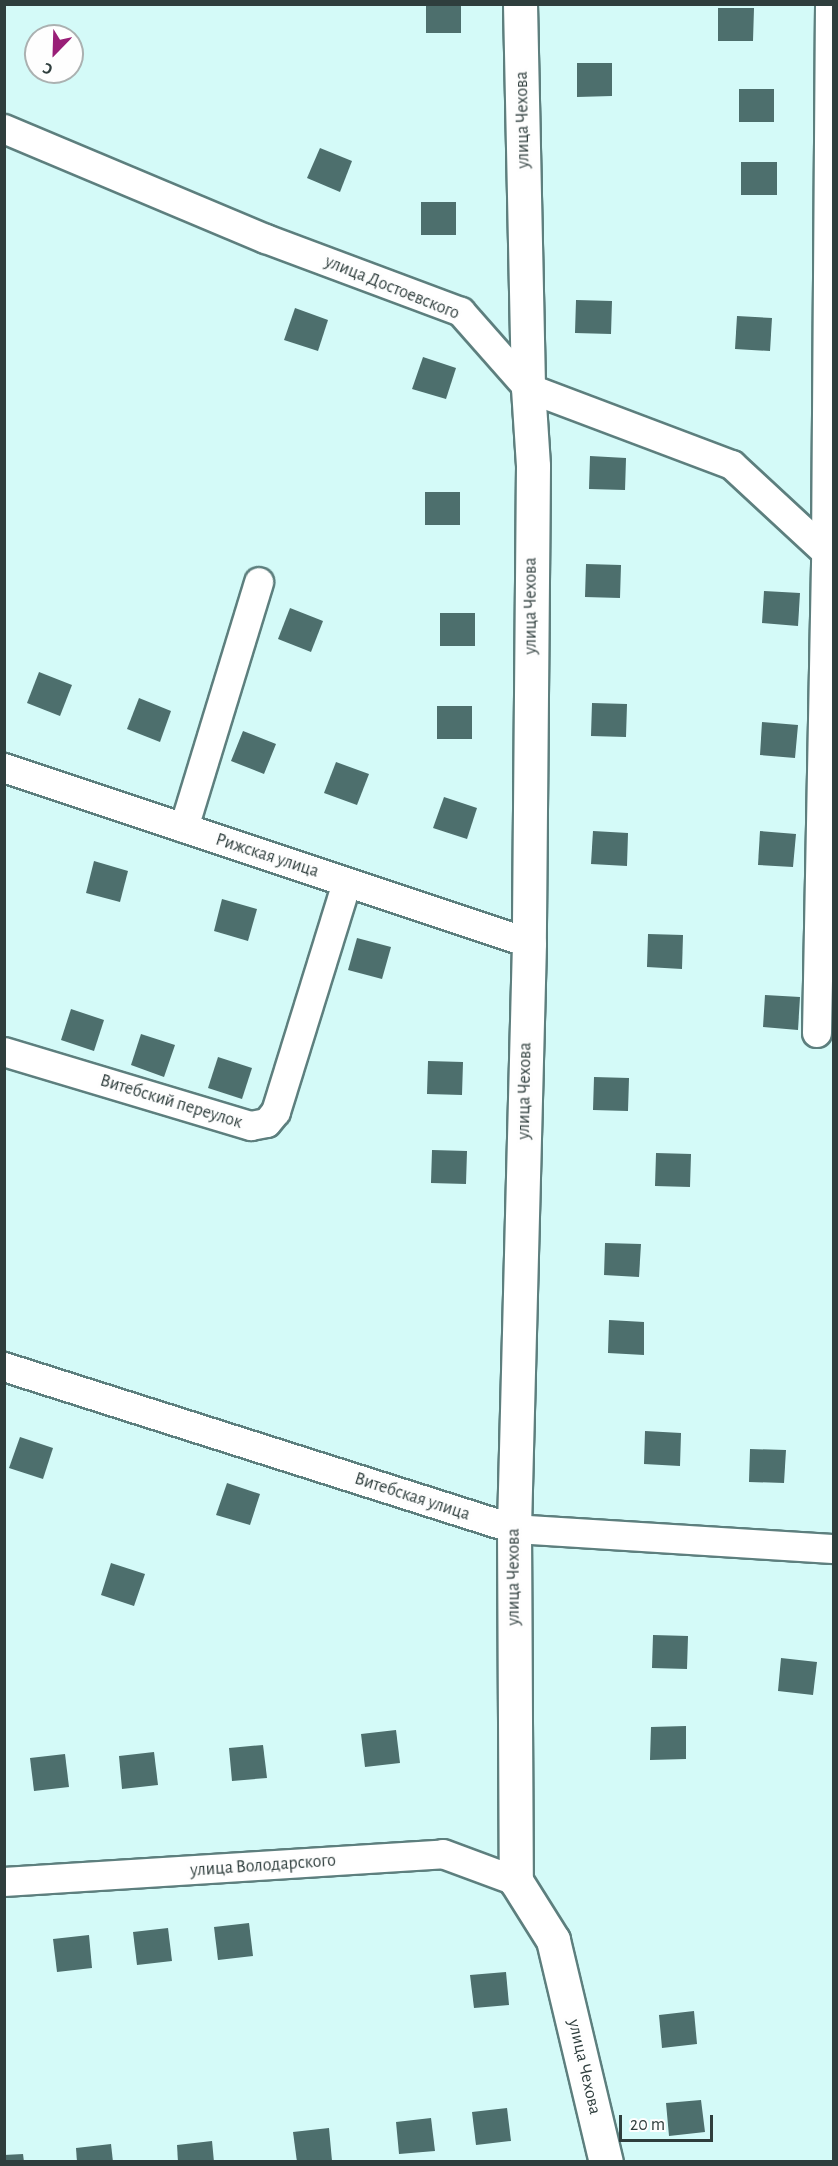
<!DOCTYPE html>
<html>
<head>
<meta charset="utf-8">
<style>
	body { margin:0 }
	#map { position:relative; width:838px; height:2166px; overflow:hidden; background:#d4faf8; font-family:"Alegreya Sans",sans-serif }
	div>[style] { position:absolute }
	.building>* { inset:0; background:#4d6f6d }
	.roads { filter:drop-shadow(2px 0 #5d7f7e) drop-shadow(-2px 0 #5d7f7e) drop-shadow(0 2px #5d7f7e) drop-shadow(0 -2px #5d7f7e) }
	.minor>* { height:28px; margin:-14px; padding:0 14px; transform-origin:14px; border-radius:14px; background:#fff }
	.tertiary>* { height:33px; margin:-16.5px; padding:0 16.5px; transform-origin:16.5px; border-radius:16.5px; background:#fff }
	span { translate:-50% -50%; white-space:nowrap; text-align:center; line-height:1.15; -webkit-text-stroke:6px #fefefe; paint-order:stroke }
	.street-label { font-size:18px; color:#2f3e3d }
	.frame { position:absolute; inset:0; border:6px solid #2f3e3d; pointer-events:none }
	.north { position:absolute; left:24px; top:24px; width:60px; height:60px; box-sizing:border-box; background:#fefefe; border:2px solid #abb1b1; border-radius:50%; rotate:203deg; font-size:16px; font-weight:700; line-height:24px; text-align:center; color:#2f3e3d }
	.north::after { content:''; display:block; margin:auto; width:21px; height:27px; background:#991e77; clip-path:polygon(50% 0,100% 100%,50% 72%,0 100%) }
	.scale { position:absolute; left:619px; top:2115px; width:94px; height:27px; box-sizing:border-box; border:3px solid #2f3e3d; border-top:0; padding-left:8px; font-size:18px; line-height:21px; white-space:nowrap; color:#2f3e3d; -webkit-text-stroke:4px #fefefe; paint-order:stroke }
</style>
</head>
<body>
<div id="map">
	<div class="building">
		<div style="clip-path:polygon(426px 4px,461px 4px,461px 33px,426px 33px)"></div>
		<div style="clip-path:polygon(718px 8px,754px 8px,753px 41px,718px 41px)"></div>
		<div style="clip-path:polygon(577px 63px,612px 63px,612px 96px,577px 97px)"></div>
		<div style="clip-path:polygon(739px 89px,774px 89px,774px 122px,739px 122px)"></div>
		<div style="clip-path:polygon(320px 148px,352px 161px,340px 192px,307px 178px)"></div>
		<div style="clip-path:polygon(741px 162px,777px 162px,777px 195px,741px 195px)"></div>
		<div style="clip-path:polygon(421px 202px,456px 202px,456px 235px,421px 235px)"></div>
		<div style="clip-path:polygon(576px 300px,612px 301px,611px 334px,575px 333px)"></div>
		<div style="clip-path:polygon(295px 308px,328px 320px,318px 351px,284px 340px)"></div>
		<div style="clip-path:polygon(737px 316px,772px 318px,770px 351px,735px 349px)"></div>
		<div style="clip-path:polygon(423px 357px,456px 368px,446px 399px,412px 389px)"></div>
		<div style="clip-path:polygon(590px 456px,626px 458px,625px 490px,589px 489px)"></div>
		<div style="clip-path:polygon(425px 492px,460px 492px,460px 525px,425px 525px)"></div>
		<div style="clip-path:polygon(586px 564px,621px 565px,620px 598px,585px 597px)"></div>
		<div style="clip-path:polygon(764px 591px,800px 593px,798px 626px,762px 623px)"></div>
		<div style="clip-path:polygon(290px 608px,323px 621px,311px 652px,278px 639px)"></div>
		<div style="clip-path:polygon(440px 613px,475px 613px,475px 646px,440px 646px)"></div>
		<div style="clip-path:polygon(39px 672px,72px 685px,60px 716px,27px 703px)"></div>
		<div style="clip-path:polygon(139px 698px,171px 711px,160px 742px,127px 729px)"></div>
		<div style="clip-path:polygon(592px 703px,627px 704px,626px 737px,591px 736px)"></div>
		<div style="clip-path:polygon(437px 706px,472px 706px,472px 739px,437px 739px)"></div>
		<div style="clip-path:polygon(762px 722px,798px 725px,795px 758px,760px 755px)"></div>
		<div style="clip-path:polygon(243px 731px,276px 744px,264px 774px,231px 761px)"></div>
		<div style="clip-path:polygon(336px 762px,369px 774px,357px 805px,324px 793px)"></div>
		<div style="clip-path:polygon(444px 797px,477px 808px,467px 839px,433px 828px)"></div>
		<div style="clip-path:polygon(593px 831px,628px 833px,627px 866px,591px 864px)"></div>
		<div style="clip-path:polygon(760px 831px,796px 834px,793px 867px,758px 865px)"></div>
		<div style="clip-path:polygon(94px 861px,128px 871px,120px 902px,86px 893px)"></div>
		<div style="clip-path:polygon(222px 899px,257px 909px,248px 941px,214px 931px)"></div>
		<div style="clip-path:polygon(648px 934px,683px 935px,682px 969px,647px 967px)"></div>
		<div style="clip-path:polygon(357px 938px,391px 947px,382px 979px,348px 970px)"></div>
		<div style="clip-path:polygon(765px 995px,800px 997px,798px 1030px,763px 1027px)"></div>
		<div style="clip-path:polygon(71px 1009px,104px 1020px,94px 1051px,61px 1040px)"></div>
		<div style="clip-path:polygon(141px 1034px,175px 1045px,164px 1077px,131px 1065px)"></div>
		<div style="clip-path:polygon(218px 1057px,252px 1068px,242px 1099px,208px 1088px)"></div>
		<div style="clip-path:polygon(428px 1061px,463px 1062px,462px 1095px,427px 1094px)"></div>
		<div style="clip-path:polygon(594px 1077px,629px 1078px,628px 1111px,593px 1110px)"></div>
		<div style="clip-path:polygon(432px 1150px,467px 1151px,466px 1184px,431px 1183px)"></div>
		<div style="clip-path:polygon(656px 1153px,691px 1154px,690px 1187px,655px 1186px)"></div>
		<div style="clip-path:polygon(605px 1243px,641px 1244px,639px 1277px,604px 1275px)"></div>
		<div style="clip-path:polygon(609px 1320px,644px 1322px,644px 1355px,608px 1353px)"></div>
		<div style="clip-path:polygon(645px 1431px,681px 1433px,680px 1466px,644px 1464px)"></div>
		<div style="clip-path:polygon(20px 1437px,53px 1448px,43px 1479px,9px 1468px)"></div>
		<div style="clip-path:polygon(750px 1449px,786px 1450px,784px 1483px,749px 1482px)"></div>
		<div style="clip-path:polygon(227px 1483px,260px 1494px,250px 1525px,216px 1515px)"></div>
		<div style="clip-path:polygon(111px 1563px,145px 1574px,134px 1606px,101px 1595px)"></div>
		<div style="clip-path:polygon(653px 1635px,688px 1636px,687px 1669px,652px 1668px)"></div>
		<div style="clip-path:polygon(781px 1658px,817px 1662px,813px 1695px,778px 1691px)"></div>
		<div style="clip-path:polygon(686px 1726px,686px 1759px,650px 1760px,651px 1727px)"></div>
		<div style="clip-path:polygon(396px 1730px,400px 1763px,365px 1767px,361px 1734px)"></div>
		<div style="clip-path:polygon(263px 1745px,267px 1778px,232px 1781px,229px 1748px)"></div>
		<div style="clip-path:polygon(154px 1752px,158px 1785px,122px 1789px,119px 1756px)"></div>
		<div style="clip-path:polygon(65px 1754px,69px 1787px,34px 1791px,30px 1758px)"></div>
		<div style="clip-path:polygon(249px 1923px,253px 1956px,218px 1960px,214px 1927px)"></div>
		<div style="clip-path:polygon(168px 1928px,172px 1961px,137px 1965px,133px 1932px)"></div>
		<div style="clip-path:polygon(89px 1935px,92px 1968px,57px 1972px,53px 1939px)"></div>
		<div style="clip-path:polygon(506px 1972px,509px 2005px,474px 2008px,470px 1975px)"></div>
		<div style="clip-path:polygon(694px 2011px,697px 2044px,662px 2048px,659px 2015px)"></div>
		<div style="clip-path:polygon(701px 2100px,705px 2132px,669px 2136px,666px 2103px)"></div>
		<div style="clip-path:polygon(507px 2108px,511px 2141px,476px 2145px,472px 2112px)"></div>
		<div style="clip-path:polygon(431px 2118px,435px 2151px,399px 2154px,396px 2122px)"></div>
		<div style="clip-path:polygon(329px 2128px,332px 2161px,297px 2162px,293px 2132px)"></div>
		<div style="clip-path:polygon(212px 2141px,214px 2162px,178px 2162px,177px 2145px)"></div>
		<div style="clip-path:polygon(111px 2144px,113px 2162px,77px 2162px,76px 2148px)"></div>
		<div style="clip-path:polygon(23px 2154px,24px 2162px,4px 2162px,4px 2155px)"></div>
	</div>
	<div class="roads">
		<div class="minor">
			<div style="left:4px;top:129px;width:284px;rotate:22.8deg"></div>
			<div style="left:266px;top:239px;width:208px;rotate:20.5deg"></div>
			<div style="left:461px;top:312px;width:101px;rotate:48.6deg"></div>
			<div style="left:528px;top:388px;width:218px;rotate:20.7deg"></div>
			<div style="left:732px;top:465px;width:128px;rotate:42.8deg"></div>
			<div style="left:826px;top:552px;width:8px;rotate:7deg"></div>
			<div style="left:4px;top:768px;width:553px;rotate:18.43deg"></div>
			<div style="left:184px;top:828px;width:257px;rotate:-73deg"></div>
			<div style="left:817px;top:1033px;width:481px;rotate:-88.9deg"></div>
			<div style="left:826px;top:552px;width:548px;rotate:-89.58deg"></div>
			<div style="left:4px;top:1052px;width:258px;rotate:16.7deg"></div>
			<div style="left:251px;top:1126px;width:16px;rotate:-11deg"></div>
			<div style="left:267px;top:1123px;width:14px;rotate:-51deg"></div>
			<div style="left:276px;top:1112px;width:240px;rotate:-72.8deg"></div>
			<div style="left:4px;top:1367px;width:535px;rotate:17.62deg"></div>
			<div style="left:514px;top:1529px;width:321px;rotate:3.6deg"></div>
			<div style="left:4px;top:1882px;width:440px;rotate:-3.6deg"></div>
			<div style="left:443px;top:1854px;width:78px;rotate:20.3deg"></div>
		</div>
		<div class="tertiary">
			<div style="left:520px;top:4px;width:384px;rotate:88.8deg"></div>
			<div style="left:528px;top:388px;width:78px;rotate:86.3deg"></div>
			<div style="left:533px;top:466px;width:477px;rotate:90.5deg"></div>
			<div style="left:529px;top:943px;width:586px;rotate:91.47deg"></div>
			<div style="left:514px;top:1529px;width:352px;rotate:89.7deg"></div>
			<div style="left:516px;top:1881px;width:70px;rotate:57.9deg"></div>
			<div style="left:553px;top:1940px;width:228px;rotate:76.6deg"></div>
		</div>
	</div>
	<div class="street-label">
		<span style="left:523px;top:120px;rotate:-91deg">улица Чехова</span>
		<span style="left:392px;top:288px;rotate:22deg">улица Достоевского</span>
		<span style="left:531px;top:606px;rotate:-90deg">улица Чехова</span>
		<span style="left:267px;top:856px;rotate:18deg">Рижская улица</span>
		<span style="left:525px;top:1091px;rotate:-89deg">улица Чехова</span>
		<span style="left:171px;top:1102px;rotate:17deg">Витебский переулок</span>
		<span style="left:412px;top:1497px;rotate:18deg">Витебская улица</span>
		<span style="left:514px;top:1577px;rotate:-90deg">улица Чехова</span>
		<span style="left:263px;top:1866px;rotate:-4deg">улица Володарского</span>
		<span style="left:584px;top:2067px;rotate:77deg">улица Чехова</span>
	</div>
	<div class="frame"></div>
	<div class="north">С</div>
	<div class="scale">20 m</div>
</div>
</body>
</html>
